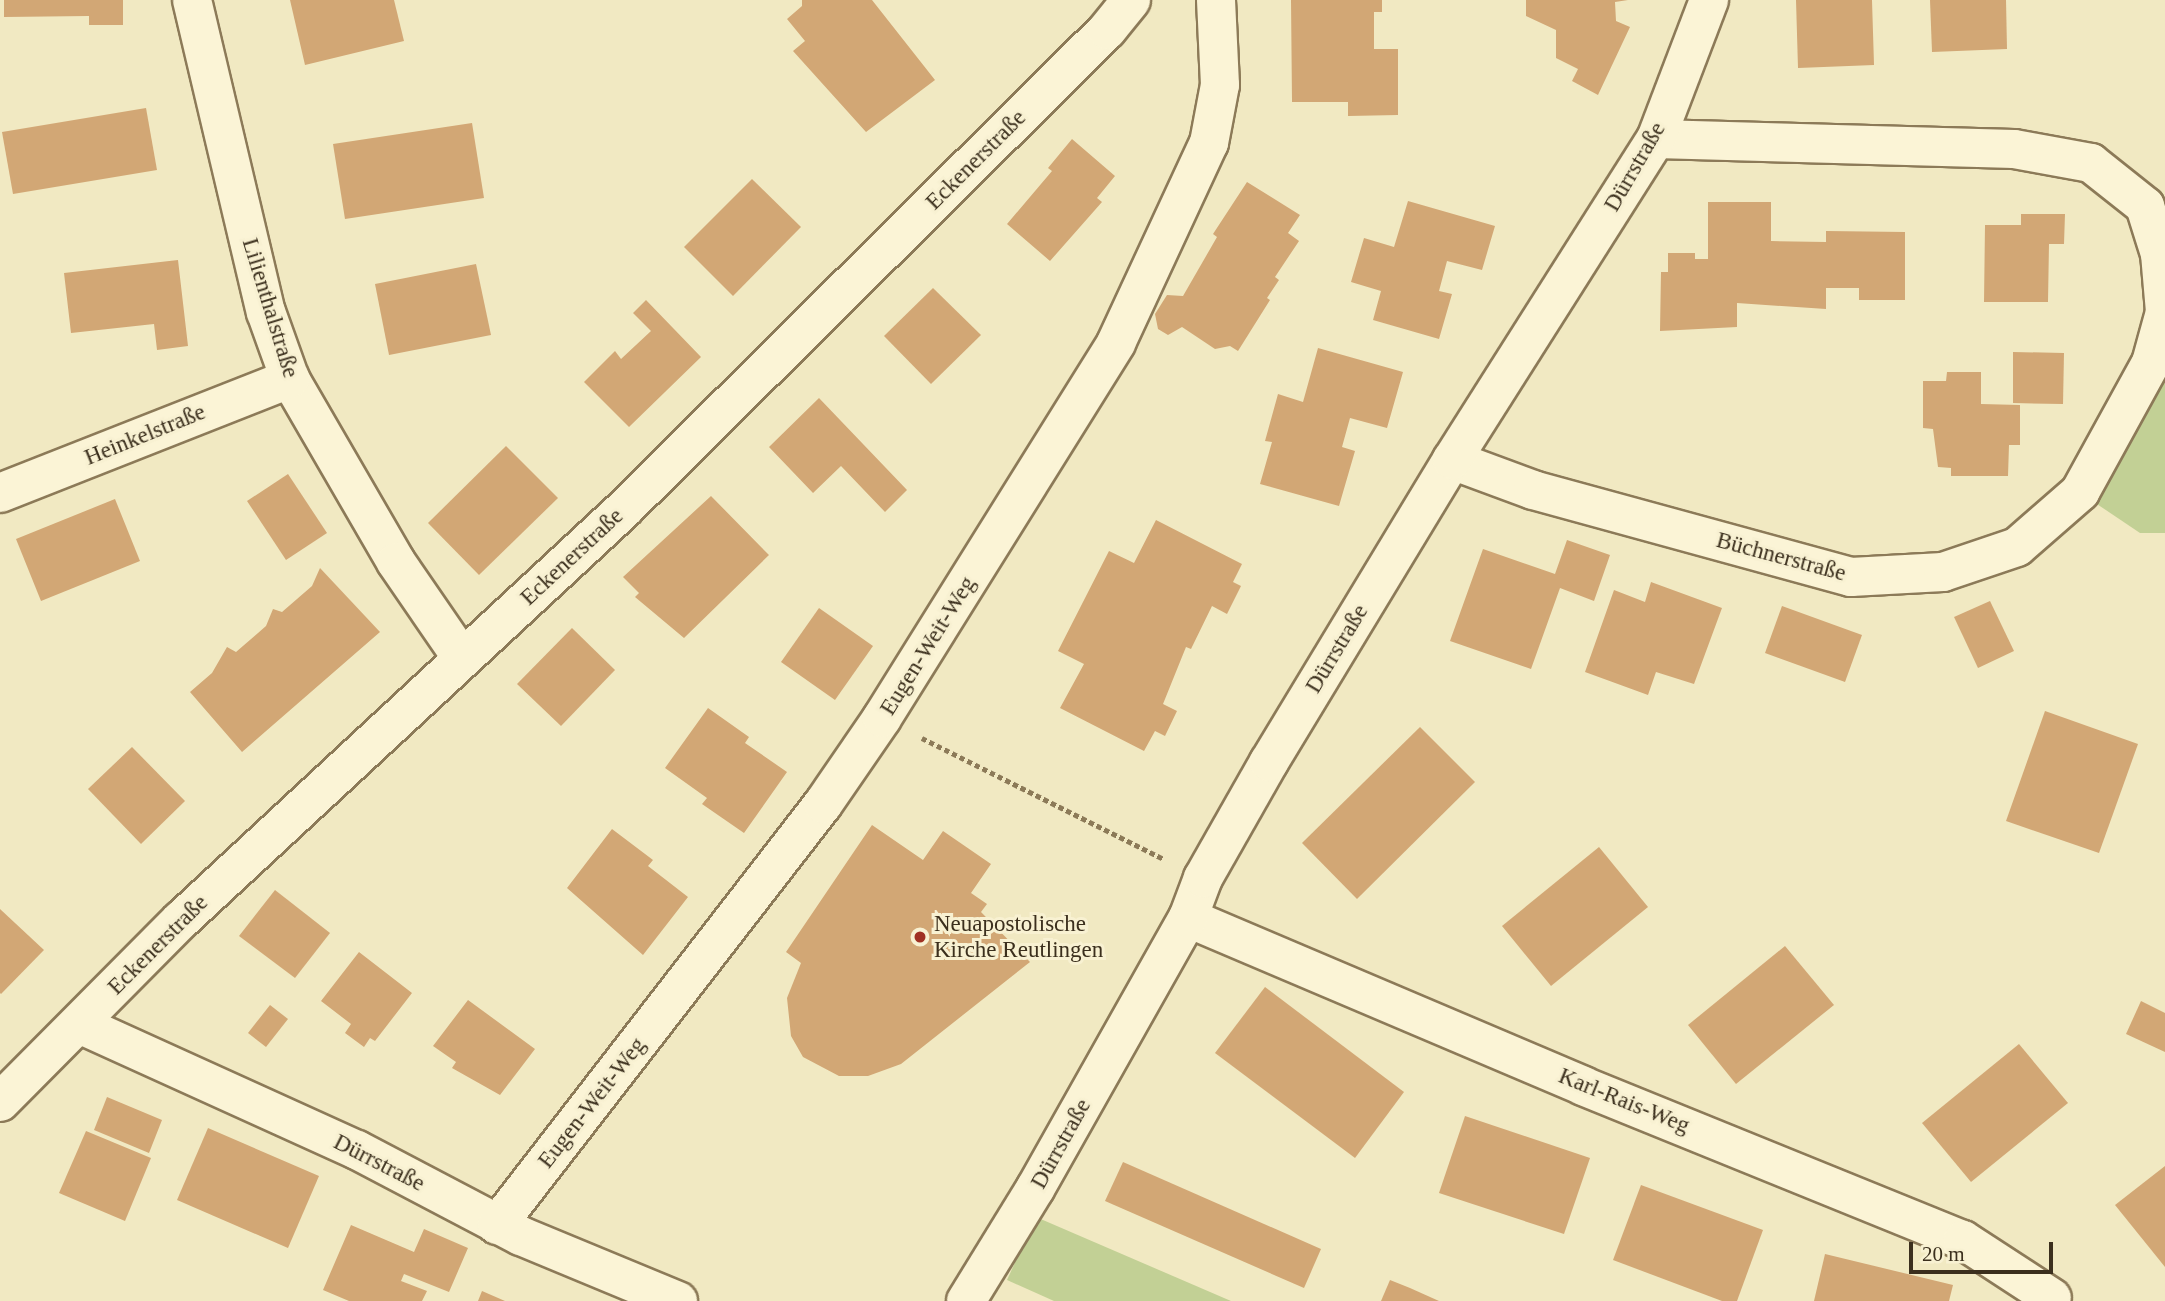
<!DOCTYPE html>
<html>
<head>
<meta charset="utf-8">
<style>
	body { margin:0 }
	#map { position:relative; width:2165px; height:1301px; overflow:hidden; background:#f1e9c2; font-family:Georgia,serif }
	div>[style] { position:absolute }
	.green>* { inset:0; background:#c2d095 }
	.building>* { inset:0; background:#d2a775 }
	.path>* { height:4.5px; margin-top:-2.25px; transform-origin:0; background:repeating-linear-gradient(90deg,#8c7a58 0 5px,transparent 0 8.5px) }
	.roads { filter:drop-shadow(2px 0 #8c7a58) drop-shadow(-2px 0 #8c7a58) drop-shadow(0 2px #8c7a58) drop-shadow(0 -2px #8c7a58) }
	.minor>* { height:38px; margin:-19px; padding:0 19px; transform-origin:19px; border-radius:19px; background:#fbf4d6 }
	.dots>* { width:19px; height:19px; translate:-50% -50%; box-sizing:border-box; border:4px solid #f8f1d2; border-radius:50% }
	span { translate:-50% -50%; white-space:nowrap; text-align:center; line-height:1.15; -webkit-text-stroke:6px #f8f1d2; paint-order:stroke }
	.street-label { font-size:23px; color:#3b2f1d }
	.poi-label { font-size:23px; color:#3b2f1d }
	.left { translate:0 -50%; text-align:left }
	.scale { position:absolute; left:1909px; top:1242px; width:144px; height:32px; box-sizing:border-box; border:4px solid #3b2f1d; border-top:0; padding-left:9px; font-size:21px; line-height:24px; white-space:nowrap; color:#3b2f1d; -webkit-text-stroke:5px #f8f1d2; paint-order:stroke }
</style>
</head>
<body>
<div id="map">
	<div class="green">
		<div style="clip-path:polygon(2165px 365px,2165px 533px,2140px 533px,2085px 496px)"></div>
		<div style="clip-path:polygon(1036px 1217px,1231px 1301px,1054px 1301px,1007px 1280px)"></div>
	</div>
	<div class="building">
		<div style="clip-path:polygon(4px 0,123px 0,123px 25px,89px 25px,89px 16px,4px 17px)"></div>
		<div style="clip-path:polygon(290px 0,394px 0,404px 41px,305px 65px)"></div>
		<div style="clip-path:polygon(802px 0,872px 0,935px 80px,866px 132px,793px 51px,805px 41px,787px 19px,802px 6px)"></div>
		<div style="clip-path:polygon(1291px 0,1382px 0,1382px 12px,1374px 12px,1374px 49px,1398px 49px,1398px 115px,1348px 116px,1348px 102px,1292px 102px)"></div>
		<div style="clip-path:polygon(1526px 0,1628px 0,1615px 2px,1616px 21px,1630px 27px,1598px 95px,1572px 81px,1578px 69px,1556px 58px,1556px 30px,1526px 16px)"></div>
		<div style="clip-path:polygon(1796px 0,1872px 0,1874px 65px,1798px 68px)"></div>
		<div style="clip-path:polygon(1930px 0,2006px 0,2007px 49px,1932px 52px)"></div>
		<div style="clip-path:polygon(146px 108px,157px 170px,13px 194px,2px 132px)"></div>
		<div style="clip-path:polygon(472px 123px,484px 198px,345px 219px,333px 144px)"></div>
		<div style="clip-path:polygon(1072px 139px,1115px 176px,1097px 198px,1102px 202px,1050px 261px,1007px 224px,1052px 171px,1048px 168px)"></div>
		<div style="clip-path:polygon(752px 179px,801px 227px,733px 296px,684px 247px)"></div>
		<div style="clip-path:polygon(1247px 182px,1300px 215px,1288px 233px,1299px 241px,1275px 277px,1279px 280px,1267px 298px,1270px 300px,1238px 351px,1230px 346px,1215px 349px,1182px 327px,1168px 335px,1158px 329px,1155px 314px,1167px 295px,1183px 296px,1217px 237px,1213px 234px)"></div>
		<div style="clip-path:polygon(1408px 201px,1495px 226px,1482px 270px,1447px 261px,1439px 291px,1452px 294px,1439px 339px,1373px 320px,1381px 291px,1351px 282px,1364px 238px,1394px 247px)"></div>
		<div style="clip-path:polygon(1708px 202px,1771px 202px,1771px 241px,1826px 242px,1826px 231px,1905px 232px,1905px 300px,1859px 300px,1859px 288px,1826px 288px,1826px 309px,1737px 303px,1737px 327px,1660px 331px,1661px 272px,1668px 272px,1668px 253px,1695px 253px,1695px 259px,1708px 259px)"></div>
		<div style="clip-path:polygon(2021px 214px,2065px 214px,2064px 244px,2049px 244px,2048px 302px,1984px 302px,1985px 225px,2021px 225px)"></div>
		<div style="clip-path:polygon(178px 260px,188px 346px,157px 350px,154px 324px,71px 333px,64px 273px)"></div>
		<div style="clip-path:polygon(476px 264px,491px 335px,389px 355px,375px 284px)"></div>
		<div style="clip-path:polygon(933px 288px,981px 335px,931px 384px,884px 336px)"></div>
		<div style="clip-path:polygon(646px 300px,701px 357px,629px 427px,584px 382px,615px 351px,621px 359px,651px 331px,633px 313px)"></div>
		<div style="clip-path:polygon(1318px 348px,1403px 372px,1387px 428px,1350px 418px,1342px 447px,1355px 451px,1339px 506px,1260px 484px,1272px 442px,1265px 441px,1278px 394px,1303px 402px)"></div>
		<div style="clip-path:polygon(2013px 352px,2064px 353px,2063px 404px,2013px 403px)"></div>
		<div style="clip-path:polygon(1947px 372px,1981px 372px,1981px 404px,2020px 405px,2020px 445px,2009px 445px,2008px 476px,1951px 476px,1951px 468px,1938px 467px,1933px 429px,1923px 428px,1923px 381px,1946px 381px)"></div>
		<div style="clip-path:polygon(819px 398px,907px 490px,885px 512px,841px 466px,813px 493px,769px 447px)"></div>
		<div style="clip-path:polygon(506px 446px,558px 498px,479px 575px,428px 523px)"></div>
		<div style="clip-path:polygon(288px 474px,327px 533px,286px 560px,247px 501px)"></div>
		<div style="clip-path:polygon(711px 496px,769px 555px,684px 638px,635px 597px,639px 593px,623px 577px)"></div>
		<div style="clip-path:polygon(115px 499px,140px 561px,41px 601px,16px 539px)"></div>
		<div style="clip-path:polygon(1156px 520px,1242px 564px,1233px 582px,1241px 586px,1227px 614px,1212px 606px,1191px 649px,1186px 647px,1163px 704px,1177px 711px,1165px 736px,1155px 731px,1144px 751px,1060px 708px,1084px 664px,1058px 651px,1109px 551px,1134px 563px)"></div>
		<div style="clip-path:polygon(1567px 540px,1610px 555px,1594px 601px,1560px 588px,1531px 669px,1450px 641px,1483px 549px,1555px 574px)"></div>
		<div style="clip-path:polygon(320px 568px,380px 632px,242px 752px,190px 692px,212px 673px,227px 647px,236px 652px,266px 626px,273px 609px,282px 612px,312px 586px)"></div>
		<div style="clip-path:polygon(1651px 582px,1722px 608px,1694px 684px,1656px 672px,1648px 695px,1585px 672px,1614px 590px,1645px 602px)"></div>
		<div style="clip-path:polygon(1990px 601px,2014px 651px,1978px 668px,1954px 617px)"></div>
		<div style="clip-path:polygon(1782px 606px,1862px 635px,1845px 682px,1765px 653px)"></div>
		<div style="clip-path:polygon(819px 608px,873px 646px,835px 700px,781px 662px)"></div>
		<div style="clip-path:polygon(572px 628px,615px 670px,561px 726px,517px 684px)"></div>
		<div style="clip-path:polygon(708px 708px,749px 737px,745px 743px,787px 772px,744px 833px,702px 804px,707px 798px,665px 768px)"></div>
		<div style="clip-path:polygon(2045px 711px,2138px 744px,2099px 853px,2006px 821px)"></div>
		<div style="clip-path:polygon(1420px 727px,1475px 782px,1357px 899px,1302px 843px)"></div>
		<div style="clip-path:polygon(132px 747px,185px 801px,141px 844px,88px 789px)"></div>
		<div style="clip-path:polygon(872px 825px,923px 860px,943px 831px,991px 864px,971px 893px,987px 904px,981px 912px,1030px 962px,901px 1064px,868px 1076px,839px 1076px,803px 1057px,791px 1036px,787px 998px,801px 963px,786px 952px)"></div>
		<div style="clip-path:polygon(612px 829px,653px 860px,648px 866px,688px 897px,643px 955px,567px 888px)"></div>
		<div style="clip-path:polygon(1599px 847px,1648px 907px,1551px 986px,1502px 926px)"></div>
		<div style="clip-path:polygon(275px 890px,330px 933px,295px 978px,239px 936px)"></div>
		<div style="clip-path:polygon(0 909px,44px 950px,1px 994px,0 993px)"></div>
		<div style="clip-path:polygon(1785px 946px,1834px 1005px,1736px 1084px,1688px 1025px)"></div>
		<div style="clip-path:polygon(359px 952px,412px 993px,375px 1041px,370px 1038px,364px 1047px,345px 1033px,351px 1024px,321px 1001px)"></div>
		<div style="clip-path:polygon(1265px 987px,1404px 1092px,1355px 1158px,1215px 1053px)"></div>
		<div style="clip-path:polygon(468px 1000px,535px 1049px,500px 1095px,452px 1068px,456px 1062px,433px 1046px)"></div>
		<div style="clip-path:polygon(2141px 1001px,2165px 1013px,2165px 1052px,2126px 1034px)"></div>
		<div style="clip-path:polygon(270px 1005px,288px 1019px,266px 1047px,248px 1033px)"></div>
		<div style="clip-path:polygon(2019px 1044px,2068px 1103px,1971px 1182px,1922px 1123px)"></div>
		<div style="clip-path:polygon(107px 1097px,162px 1120px,149px 1153px,94px 1130px)"></div>
		<div style="clip-path:polygon(1465px 1116px,1590px 1158px,1564px 1234px,1439px 1193px)"></div>
		<div style="clip-path:polygon(208px 1128px,319px 1176px,288px 1248px,177px 1200px)"></div>
		<div style="clip-path:polygon(86px 1131px,151px 1158px,125px 1221px,59px 1193px)"></div>
		<div style="clip-path:polygon(1123px 1162px,1321px 1249px,1304px 1288px,1105px 1201px)"></div>
		<div style="clip-path:polygon(2165px 1166px,2165px 1267px,2115px 1205px)"></div>
		<div style="clip-path:polygon(1641px 1185px,1763px 1230px,1737px 1301px,1722px 1301px,1613px 1260px)"></div>
		<div style="clip-path:polygon(351px 1225px,414px 1252px,424px 1229px,468px 1248px,449px 1292px,404px 1274px,401px 1281px,427px 1291px,422px 1301px,349px 1301px,323px 1290px)"></div>
		<div style="clip-path:polygon(1825px 1254px,1953px 1285px,1949px 1301px,1814px 1301px)"></div>
		<div style="clip-path:polygon(1390px 1280px,1410px 1288px,1439px 1301px,1381px 1301px)"></div>
		<div style="clip-path:polygon(482px 1291px,505px 1301px,478px 1301px)"></div>
	</div>
	<div class="path">
		<div style="left:922px;top:738px;width:271px;rotate:26.6deg"></div>
	</div>
	<div class="roads">
		<div class="minor">
			<div style="left:192px;top:0;width:321px;rotate:76.7deg"></div>
			<div style="left:266px;top:312px;width:71px;rotate:70.3deg"></div>
			<div style="left:290px;top:379px;width:211px;rotate:59.9deg"></div>
			<div style="left:396px;top:562px;width:116px;rotate:55.5deg"></div>
			<div style="left:1452px;top:460px;width:86px;rotate:20.3deg"></div>
			<div style="left:1533px;top:490px;width:330px;rotate:15.3deg"></div>
			<div style="left:1851px;top:577px;width:92px;rotate:-3.1deg"></div>
			<div style="left:1943px;top:572px;width:78px;rotate:-18.7deg"></div>
			<div style="left:2017px;top:547px;width:84px;rotate:-41.1deg"></div>
			<div style="left:2080px;top:492px;width:147px;rotate:-61.2deg"></div>
			<div style="left:2151px;top:363px;width:53px;rotate:-74.6deg"></div>
			<div style="left:2165px;top:312px;width:58px;rotate:-94.9deg"></div>
			<div style="left:2160px;top:254px;width:50px;rotate:-107.4deg"></div>
			<div style="left:2145px;top:206px;width:69px;rotate:-141.5deg"></div>
			<div style="left:2091px;top:163px;width:78px;rotate:-169.7deg"></div>
			<div style="left:2014px;top:149px;width:358px;rotate:-178.4deg"></div>
			<div style="left:0;top:493px;width:312px;rotate:-21.5deg"></div>
			<div style="left:1188px;top:918px;width:429px;rotate:23deg"></div>
			<div style="left:1583px;top:1086px;width:410px;rotate:22.1deg"></div>
			<div style="left:1963px;top:1240px;width:106px;rotate:33.1deg"></div>
			<div style="left:79px;top:1024px;width:305px;rotate:24.4deg"></div>
			<div style="left:357px;top:1150px;width:185px;rotate:27.7deg"></div>
			<div style="left:521px;top:1236px;width:170px;rotate:22.5deg"></div>
			<div style="left:0;top:1102px;width:257px;rotate:-45.2deg"></div>
			<div style="left:181px;top:920px;width:604px;rotate:-42.85deg"></div>
			<div style="left:624px;top:509px;width:680px;rotate:-44.76deg"></div>
			<div style="left:1107px;top:30px;width:38px;rotate:-51deg"></div>
			<div style="left:497px;top:1225px;width:532px;rotate:-52.25deg"></div>
			<div style="left:823px;top:804px;width:104px;rotate:-55.5deg"></div>
			<div style="left:882px;top:718px;width:442px;rotate:-58deg"></div>
			<div style="left:1116px;top:343px;width:221px;rotate:-65.1deg"></div>
			<div style="left:1209px;top:143px;width:59px;rotate:-79.3deg"></div>
			<div style="left:1220px;top:85px;width:85px;rotate:-92.7deg"></div>
			<div style="left:966px;top:1301px;width:132px;rotate:-58.4deg"></div>
			<div style="left:1035px;top:1189px;width:311px;rotate:-60.6deg"></div>
			<div style="left:1188px;top:918px;width:43px;rotate:-69.4deg"></div>
			<div style="left:1203px;top:878px;width:133px;rotate:-60.4deg"></div>
			<div style="left:1269px;top:762px;width:353px;rotate:-58.8deg"></div>
			<div style="left:1452px;top:460px;width:380px;rotate:-57.6deg"></div>
			<div style="left:1656px;top:139px;width:149px;rotate:-69.1deg"></div>
		</div>
	</div>
	<div class="dots">
		<div style="left:920px;top:937px;background:#a03123"></div>
	</div>
	<div class="street-label">
		<span style="left:976px;top:160px;rotate:-45deg">Eckenerstraße</span>
		<span style="left:1635px;top:167px;rotate:-60deg">Dürrstraße</span>
		<span style="left:270px;top:308px;rotate:73deg">Lilienthalstraße</span>
		<span style="left:145px;top:435px;rotate:-22deg">Heinkelstraße</span>
		<span style="left:572px;top:557px;rotate:-43deg">Eckenerstraße</span>
		<span style="left:1781px;top:557px;rotate:15deg">Büchnerstraße</span>
		<span style="left:928px;top:646px;rotate:-58deg">Eugen-Weit-Weg</span>
		<span style="left:1337px;top:649px;rotate:-59deg">Dürrstraße</span>
		<span style="left:158px;top:945px;rotate:-45deg">Eckenerstraße</span>
		<span style="left:1624px;top:1101px;rotate:22deg">Karl-Rais-Weg</span>
		<span style="left:592px;top:1103px;rotate:-52deg">Eugen-Weit-Weg</span>
		<span style="left:1061px;top:1144px;rotate:-61deg">Dürrstraße</span>
		<span style="left:379px;top:1163px;rotate:27deg">Dürrstraße</span>
	</div>
	<div class="poi-label">
		<span class="left" style="left:934px;top:937px">Neuapostolische<br>Kirche Reutlingen</span>
	</div>
	<div class="scale">20 m</div>
</div>
</body>
</html>
